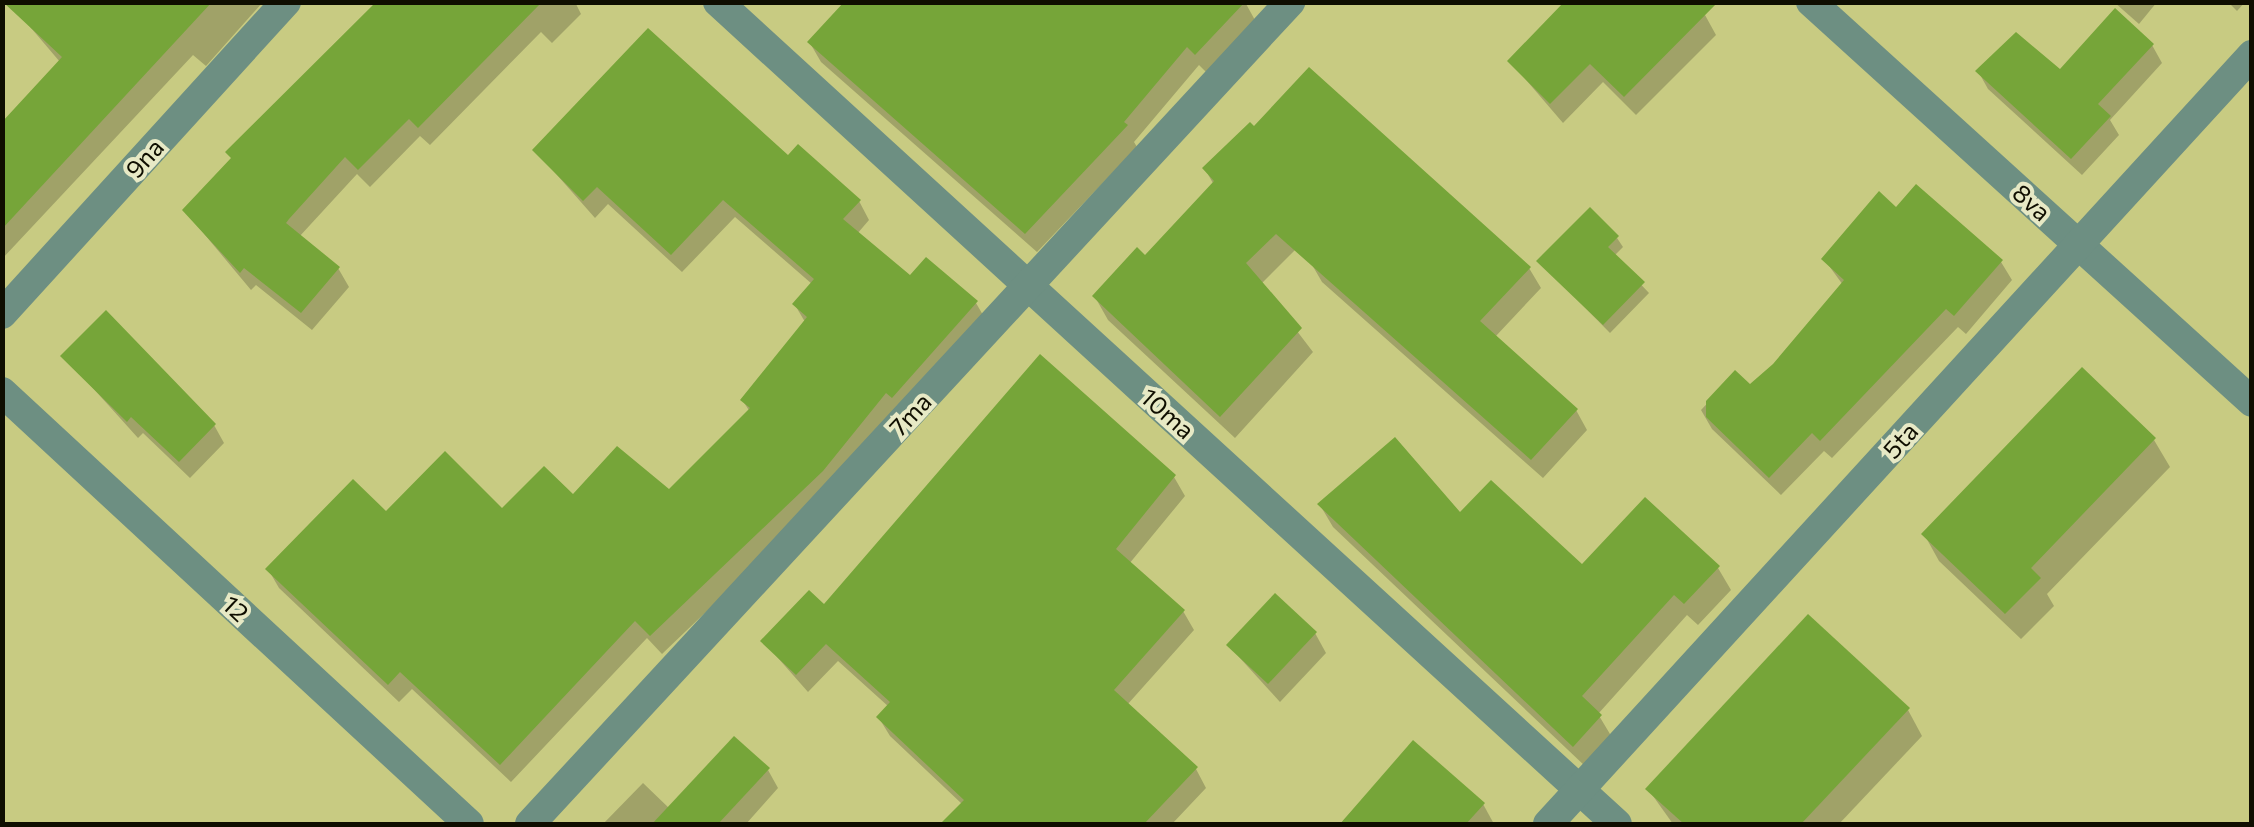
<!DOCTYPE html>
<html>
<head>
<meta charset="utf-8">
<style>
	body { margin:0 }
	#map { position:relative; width:2254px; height:827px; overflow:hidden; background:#c8cb82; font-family:Commissioner,sans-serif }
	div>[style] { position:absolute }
	.shadow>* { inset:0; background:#0003 }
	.building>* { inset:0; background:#76a539 }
	.street>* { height:30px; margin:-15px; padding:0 15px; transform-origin:15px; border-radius:15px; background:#6d8f82 }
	span { translate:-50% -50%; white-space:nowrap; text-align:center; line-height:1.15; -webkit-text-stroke:8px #e7e9c5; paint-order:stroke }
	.street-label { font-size:25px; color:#0f0e00 }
	.frame { position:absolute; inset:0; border:5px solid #0f0e00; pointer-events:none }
</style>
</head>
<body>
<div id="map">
	<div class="shadow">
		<div style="clip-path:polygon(30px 2px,263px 2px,206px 66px,193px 55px,2px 259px,2px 126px,60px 62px,20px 15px)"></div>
		<div style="clip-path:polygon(377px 2px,575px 2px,581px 14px,552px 43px,541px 32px,430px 145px,420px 136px,370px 187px,357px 174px,299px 237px,338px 268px,349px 287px,312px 330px,256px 285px,251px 290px,185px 211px)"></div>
		<div style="clip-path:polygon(847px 2px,1245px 2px,1256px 22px,1207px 73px,1199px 65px,1134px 142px,1137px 147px,1037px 252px,821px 62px,810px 43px)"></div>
		<div style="clip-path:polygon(2114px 2px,2157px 2px,2139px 24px)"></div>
		<div style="clip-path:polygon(2228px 2px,2245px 2px,2237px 11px)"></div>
		<div style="clip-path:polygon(1705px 15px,1716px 35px,1636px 115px,1603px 82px,1563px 123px,1510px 61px)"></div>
		<div style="clip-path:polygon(2152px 45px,2162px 63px,2110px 120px,2119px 135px,2082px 175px,1988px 89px,1978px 71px,2060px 73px)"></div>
		<div style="clip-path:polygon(535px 150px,788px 159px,859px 201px,869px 220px,857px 234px,910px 279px,926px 260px,976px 303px,987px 322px,833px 490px,662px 654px,647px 638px,511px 782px,412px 689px,399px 702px,279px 588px,268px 569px,386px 514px,502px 512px,573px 498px,669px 492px,750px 412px,743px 401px,805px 322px,795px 305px,812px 284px,735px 217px,682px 272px,608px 204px,595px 218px)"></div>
		<div style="clip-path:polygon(1205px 169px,1303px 242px,1261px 284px,1313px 352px,1235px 438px,1108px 320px,1095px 297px,1145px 258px,1214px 185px)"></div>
		<div style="clip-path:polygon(1896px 210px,2001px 262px,2012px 280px,1966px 334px,1958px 327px,1832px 458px,1824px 451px,1781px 495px,1712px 429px,1701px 410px,1735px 374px,1750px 387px,1775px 366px,1843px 285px,1824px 259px)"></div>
		<div style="clip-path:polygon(1617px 238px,1623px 247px,1614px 256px,1649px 293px,1610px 333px,1539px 261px)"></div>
		<div style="clip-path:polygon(1311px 263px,1529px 268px,1541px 288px,1495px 337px,1576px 410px,1587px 430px,1543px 478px,1322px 282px)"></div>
		<div style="clip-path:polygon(64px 356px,214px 425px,224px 443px,190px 478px,143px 433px,138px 438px)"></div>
		<div style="clip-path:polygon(2154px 440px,2170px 467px,2047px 594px,2054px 606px,2021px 639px,1939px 561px,1924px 534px)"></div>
		<div style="clip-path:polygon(1174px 477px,1185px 496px,1129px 564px,1183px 611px,1194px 630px,1127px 705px,1196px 769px,1206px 788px,1172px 824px,943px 824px,962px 804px,890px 736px,879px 718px,889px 707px,838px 661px,808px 692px,763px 641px,824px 608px)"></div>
		<div style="clip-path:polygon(1320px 505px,1460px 516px,1582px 568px,1718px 568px,1731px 590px,1698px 625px,1687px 615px,1598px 714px,1613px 739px,1586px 767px,1333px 527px)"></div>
		<div style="clip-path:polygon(1315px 633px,1326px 653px,1280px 702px,1229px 646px)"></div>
		<div style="clip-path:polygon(1908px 710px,1922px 736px,1839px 824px,1673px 824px,1648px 789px)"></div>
		<div style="clip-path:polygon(1413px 744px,1483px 804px,1494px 824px,1340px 824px)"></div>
		<div style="clip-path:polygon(768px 770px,778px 788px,746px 824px,603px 824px,643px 783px,670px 809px)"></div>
	</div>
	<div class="building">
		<div style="clip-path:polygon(3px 2px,212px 2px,2px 229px,2px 122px,62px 57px)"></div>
		<div style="clip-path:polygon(376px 2px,542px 2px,418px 128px,409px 119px,358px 170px,345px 157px,289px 219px,286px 223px,340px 267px,301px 313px,244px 268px,240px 273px,182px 210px,231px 158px,225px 152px)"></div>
		<div style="clip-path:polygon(844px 2px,1245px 2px,1195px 55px,1187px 47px,1124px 122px,1128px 125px,1025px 234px,807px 42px)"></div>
		<div style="clip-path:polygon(1564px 2px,1718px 2px,1624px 97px,1590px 64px,1550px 104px,1507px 61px)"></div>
		<div style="clip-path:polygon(2115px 8px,2154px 44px,2098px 104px,2111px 116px,2071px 159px,1975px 71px,2016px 32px,2060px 69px)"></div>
		<div style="clip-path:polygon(648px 28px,788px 155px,798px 144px,861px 200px,843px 219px,910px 275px,926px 257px,978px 301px,892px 398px,886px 393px,823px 471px,650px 636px,635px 621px,500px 765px,400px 672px,388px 685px,265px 569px,353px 479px,386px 511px,445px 451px,502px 508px,544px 466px,573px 494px,617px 446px,669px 489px,750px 408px,740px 400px,807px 317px,792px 304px,814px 279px,723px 200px,671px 255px,597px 187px,583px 201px,532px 150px)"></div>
		<div style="clip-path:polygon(1309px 67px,1531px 267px,1480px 321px,1578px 409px,1531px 460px,1276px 234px,1246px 263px,1302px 328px,1220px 417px,1092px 296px,1137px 247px,1145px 255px,1214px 181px,1202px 168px,1250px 122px,1254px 126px)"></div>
		<div style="clip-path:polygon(1916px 184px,2003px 260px,1954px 316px,1946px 309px,1820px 441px,1812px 433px,1769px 478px,1706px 417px,1706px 401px,1735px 370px,1750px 384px,1773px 364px,1844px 280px,1821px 259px,1879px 191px,1896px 207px)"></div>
		<div style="clip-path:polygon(1590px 207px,1619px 236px,1608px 247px,1645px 282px,1603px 325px,1536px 261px)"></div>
		<div style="clip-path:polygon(106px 310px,216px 424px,179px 462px,131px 417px,127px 422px,60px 356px)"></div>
		<div style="clip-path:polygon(1040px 354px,1176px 475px,1116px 549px,1185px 610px,1114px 690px,1198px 767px,1144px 824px,940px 824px,964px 800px,876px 717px,890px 702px,826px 644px,796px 675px,760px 641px,809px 590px,824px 604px)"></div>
		<div style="clip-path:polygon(2082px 367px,2156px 438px,2031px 568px,2041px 578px,2005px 614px,1921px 534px)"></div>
		<div style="clip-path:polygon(1395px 437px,1460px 512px,1491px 480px,1582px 564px,1645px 497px,1720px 566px,1684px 604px,1674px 595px,1582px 696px,1602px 715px,1573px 747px,1317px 504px)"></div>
		<div style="clip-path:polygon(1275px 593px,1317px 632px,1268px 684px,1226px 645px)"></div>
		<div style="clip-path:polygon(1808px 614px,1910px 708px,1801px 824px,1684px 824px,1645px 789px)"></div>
		<div style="clip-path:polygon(734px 736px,770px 768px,718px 824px,652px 824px)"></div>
		<div style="clip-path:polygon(1413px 740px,1485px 803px,1466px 824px,1340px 824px)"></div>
	</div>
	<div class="street">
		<div style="left:718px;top:2px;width:1218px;rotate:42.44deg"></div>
		<div style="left:1811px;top:2px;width:595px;rotate:42.21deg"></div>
		<div style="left:2px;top:314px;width:422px;rotate:-47.7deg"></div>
		<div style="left:2px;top:392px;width:636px;rotate:42.77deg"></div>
		<div style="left:530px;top:824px;width:1120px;rotate:-47.24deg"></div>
		<div style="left:1548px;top:824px;width:1043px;rotate:-47.53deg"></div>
	</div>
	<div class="street-label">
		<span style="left:144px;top:158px;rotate:-48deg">9na</span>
		<span style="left:2032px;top:202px;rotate:42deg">8va</span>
		<span style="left:1168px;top:413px;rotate:42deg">10ma</span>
		<span style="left:910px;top:414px;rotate:-47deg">7ma</span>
		<span style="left:1900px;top:440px;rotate:-48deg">5ta</span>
		<span style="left:236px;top:608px;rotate:43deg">12</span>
	</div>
	<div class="frame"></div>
</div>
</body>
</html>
